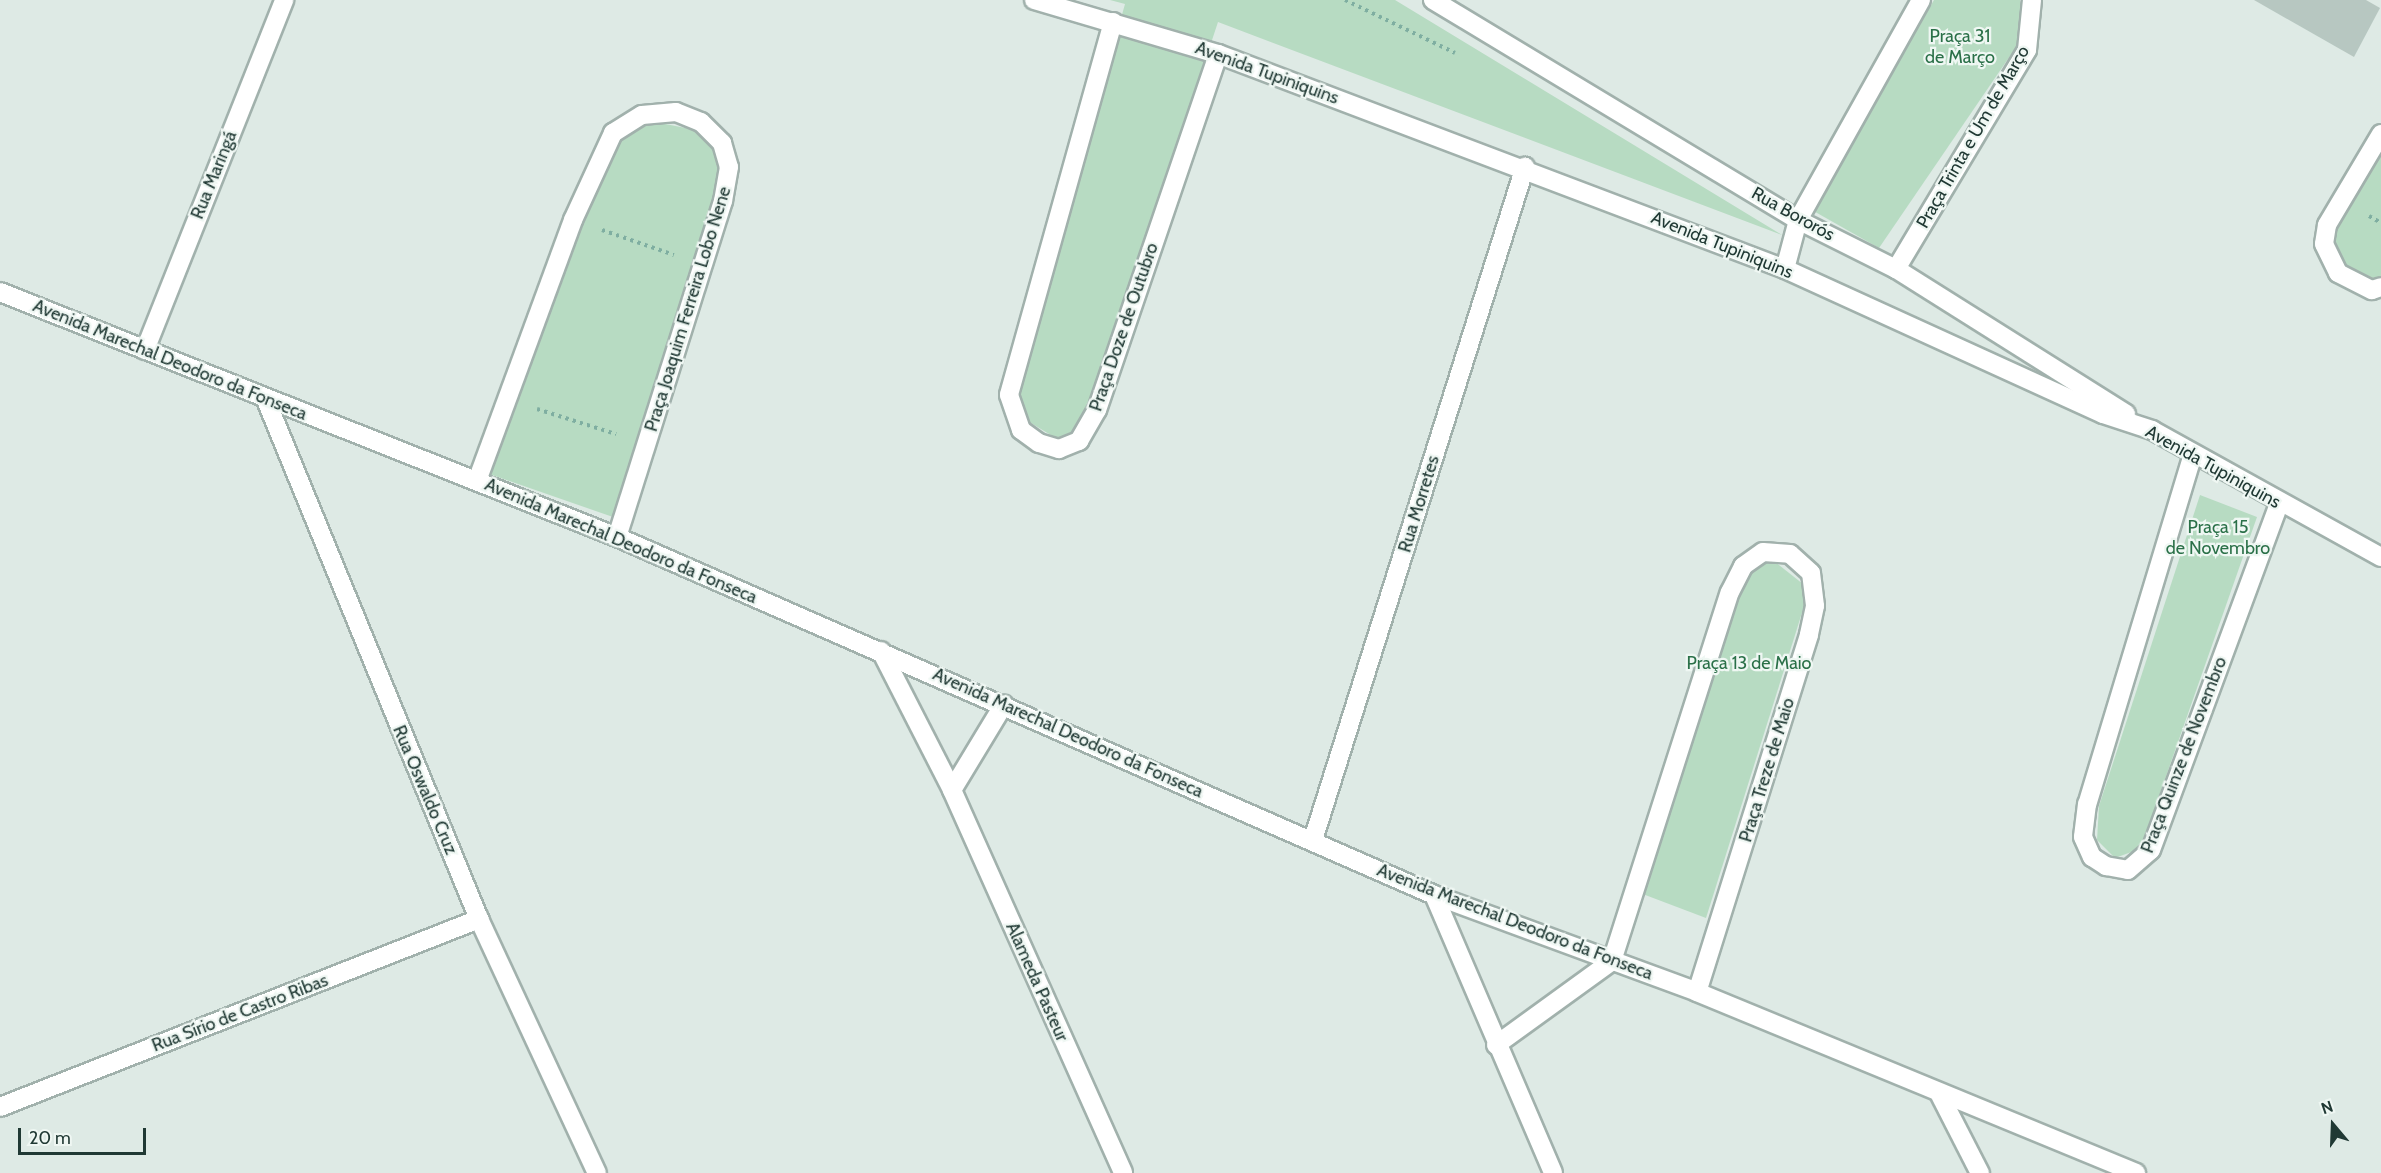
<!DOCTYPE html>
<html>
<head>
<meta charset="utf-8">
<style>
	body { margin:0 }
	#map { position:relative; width:2381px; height:1173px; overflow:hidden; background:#deeae5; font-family:Cabin,sans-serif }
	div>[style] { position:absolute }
	.green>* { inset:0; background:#b7dbc2 }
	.building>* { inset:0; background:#b7c7c1 }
	.path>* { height:4px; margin-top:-2px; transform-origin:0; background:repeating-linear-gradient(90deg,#7faea1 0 3px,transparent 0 7.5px) }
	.roads { filter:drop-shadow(2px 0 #a1b1ac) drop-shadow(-2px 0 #a1b1ac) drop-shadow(0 2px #a1b1ac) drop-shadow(0 -2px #a1b1ac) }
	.service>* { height:18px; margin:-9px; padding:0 9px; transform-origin:9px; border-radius:9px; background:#fff }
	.minor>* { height:18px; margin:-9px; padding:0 9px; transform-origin:9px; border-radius:9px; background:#fff }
	.tertiary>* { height:18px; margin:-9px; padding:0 9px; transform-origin:9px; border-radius:9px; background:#fff }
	span { translate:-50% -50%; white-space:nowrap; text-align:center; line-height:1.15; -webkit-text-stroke:4.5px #eff7f3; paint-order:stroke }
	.park-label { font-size:18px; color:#2a7048 }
	.street-label { font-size:18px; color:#203934 }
	.north { position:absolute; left:2303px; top:1095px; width:60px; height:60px; -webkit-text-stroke:4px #eff7f3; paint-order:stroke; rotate:341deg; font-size:16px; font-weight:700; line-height:24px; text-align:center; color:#203934 }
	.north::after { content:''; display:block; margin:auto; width:21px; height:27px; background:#203934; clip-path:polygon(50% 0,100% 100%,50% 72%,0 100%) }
	.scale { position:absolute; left:18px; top:1128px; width:128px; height:27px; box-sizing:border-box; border:3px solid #203934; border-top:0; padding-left:8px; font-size:18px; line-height:21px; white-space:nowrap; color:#203934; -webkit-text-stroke:4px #eff7f3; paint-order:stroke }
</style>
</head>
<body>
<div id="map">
	<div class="green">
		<div style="clip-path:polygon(1110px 0,1395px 0,1782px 235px,1218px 22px,1090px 409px,1079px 434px,1059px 440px,1026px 420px,1016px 392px,1125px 4px)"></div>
		<div style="clip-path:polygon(1934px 0,2020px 0,2025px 34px,1879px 248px,1810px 209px)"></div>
		<div style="clip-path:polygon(650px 121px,701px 131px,717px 145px,724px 186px,613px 517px,486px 473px,605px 152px,625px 131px)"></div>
		<div style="clip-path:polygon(2381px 140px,2381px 283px,2357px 279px,2334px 255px,2330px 227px)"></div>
		<div style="clip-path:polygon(2200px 495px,2257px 517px,2144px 839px,2134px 851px,2115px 858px,2097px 840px,2099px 806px)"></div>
		<div style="clip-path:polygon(1774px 561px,1803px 584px,1806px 600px,1706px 918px,1640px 893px,1737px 588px,1752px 565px)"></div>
	</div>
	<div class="building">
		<div style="clip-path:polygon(2254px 0,2366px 0,2380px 8px,2354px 57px)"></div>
	</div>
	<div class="path">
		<div style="left:1345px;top:0;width:122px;rotate:25.7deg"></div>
		<div style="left:2369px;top:216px;width:14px;rotate:30deg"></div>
		<div style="left:602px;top:230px;width:76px;rotate:19.1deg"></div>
		<div style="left:537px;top:409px;width:83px;rotate:17.6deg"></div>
	</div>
	<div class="roads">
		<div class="service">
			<div style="left:1940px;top:1095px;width:88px;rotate:62.9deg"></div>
		</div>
		<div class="minor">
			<div style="left:1034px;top:0;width:192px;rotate:16.4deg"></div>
			<div style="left:1218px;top:54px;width:606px;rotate:20.77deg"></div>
			<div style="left:1785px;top:269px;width:349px;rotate:24.5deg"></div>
			<div style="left:2103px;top:414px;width:52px;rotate:18.1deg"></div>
			<div style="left:2152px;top:430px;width:262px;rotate:29deg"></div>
			<div style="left:1433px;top:0;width:426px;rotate:31.1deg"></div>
			<div style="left:1798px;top:220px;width:110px;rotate:26.6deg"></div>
			<div style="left:1896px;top:269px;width:272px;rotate:32.2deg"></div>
			<div style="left:1113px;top:22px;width:387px;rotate:105.6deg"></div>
			<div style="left:1009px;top:395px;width:37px;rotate:71deg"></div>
			<div style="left:1021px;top:430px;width:22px;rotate:36deg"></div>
			<div style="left:1039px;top:443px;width:21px;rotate:17deg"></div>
			<div style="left:1059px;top:449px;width:22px;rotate:-22deg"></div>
			<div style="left:1079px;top:441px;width:36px;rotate:-60deg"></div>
			<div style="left:1097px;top:410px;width:376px;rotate:-71.2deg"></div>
			<div style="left:2381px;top:134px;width:106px;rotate:120.7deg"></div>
			<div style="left:2327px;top:225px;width:19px;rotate:99deg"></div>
			<div style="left:2324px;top:244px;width:32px;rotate:64deg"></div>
			<div style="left:2338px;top:273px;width:38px;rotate:27deg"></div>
			<div style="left:2372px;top:290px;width:9px;rotate:-18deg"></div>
			<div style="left:1785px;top:269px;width:51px;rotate:-75.1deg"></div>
			<div style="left:1798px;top:220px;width:252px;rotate:-60.8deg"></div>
			<div style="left:1896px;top:269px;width:255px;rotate:-59.1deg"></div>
			<div style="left:2027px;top:50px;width:50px;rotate:-84.3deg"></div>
			<div style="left:145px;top:350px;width:377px;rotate:-68.3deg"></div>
			<div style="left:266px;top:400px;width:561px;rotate:67.69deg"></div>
			<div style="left:479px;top:919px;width:280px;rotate:65.1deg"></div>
			<div style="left:2193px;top:454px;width:366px;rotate:106.8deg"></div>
			<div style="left:2087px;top:804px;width:33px;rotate:97deg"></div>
			<div style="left:2083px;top:837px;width:22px;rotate:66deg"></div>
			<div style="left:2092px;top:857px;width:17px;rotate:33deg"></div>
			<div style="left:2106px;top:866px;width:22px;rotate:10deg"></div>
			<div style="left:2128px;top:870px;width:30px;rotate:-41deg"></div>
			<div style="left:2151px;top:850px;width:369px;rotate:-69.7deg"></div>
			<div style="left:477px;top:481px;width:278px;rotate:-69.8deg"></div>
			<div style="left:573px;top:220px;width:96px;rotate:-65.3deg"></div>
			<div style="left:613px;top:133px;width:34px;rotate:-32deg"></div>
			<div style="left:642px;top:115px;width:34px;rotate:-5deg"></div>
			<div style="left:676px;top:112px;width:27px;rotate:22deg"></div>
			<div style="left:701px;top:122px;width:30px;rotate:45deg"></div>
			<div style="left:722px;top:143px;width:25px;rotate:74deg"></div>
			<div style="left:729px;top:167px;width:35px;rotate:100deg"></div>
			<div style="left:723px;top:201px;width:352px;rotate:107.5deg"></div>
			<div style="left:881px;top:651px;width:156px;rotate:62.9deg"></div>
			<div style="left:952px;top:790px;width:419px;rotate:65.9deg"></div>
			<div style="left:952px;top:790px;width:100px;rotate:-58.8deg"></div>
			<div style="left:1313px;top:840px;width:706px;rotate:-72.52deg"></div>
			<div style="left:1434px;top:895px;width:302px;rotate:66.8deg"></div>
			<div style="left:1496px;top:1045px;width:143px;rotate:-35.9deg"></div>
			<div style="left:1612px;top:961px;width:387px;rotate:-72.3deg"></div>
			<div style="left:1730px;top:592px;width:29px;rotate:-63deg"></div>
			<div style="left:1743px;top:566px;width:24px;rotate:-35deg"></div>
			<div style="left:1763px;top:552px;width:27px;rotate:4deg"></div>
			<div style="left:1790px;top:554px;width:28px;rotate:42deg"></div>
			<div style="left:1811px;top:573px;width:33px;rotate:83deg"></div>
			<div style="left:1815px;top:606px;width:30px;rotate:102deg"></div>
			<div style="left:1809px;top:635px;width:374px;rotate:107.4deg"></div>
			<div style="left:0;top:1107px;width:515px;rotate:-21.43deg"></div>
		</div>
		<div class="tertiary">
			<div style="left:0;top:292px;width:664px;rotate:21.66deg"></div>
			<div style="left:617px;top:537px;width:892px;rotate:23.66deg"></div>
			<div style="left:1434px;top:895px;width:280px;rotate:20.2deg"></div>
			<div style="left:1697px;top:992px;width:475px;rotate:22.4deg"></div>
		</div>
	</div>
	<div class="park-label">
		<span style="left:1960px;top:47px">Praça 31<br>de Março</span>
		<span style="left:2218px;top:538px">Praça 15<br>de Novembro</span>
		<span style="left:1749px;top:663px">Praça 13 de Maio</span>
	</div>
	<div class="street-label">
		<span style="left:1267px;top:73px;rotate:20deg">Avenida Tupiniquins</span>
		<span style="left:1973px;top:137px;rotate:-60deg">Praça Trinta e Um de Março</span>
		<span style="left:214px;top:175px;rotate:-68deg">Rua Maringá</span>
		<span style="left:1793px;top:214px;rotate:29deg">Rua Bororós</span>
		<span style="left:1722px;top:245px;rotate:22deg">Avenida Tupiniquins</span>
		<span style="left:688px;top:309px;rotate:-73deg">Praça Joaquim Ferreira Lobo Nene</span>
		<span style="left:1124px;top:327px;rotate:-71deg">Praça Doze de Outubro</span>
		<span style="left:170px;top:360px;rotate:22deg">Avenida Marechal Deodoro da Fonseca</span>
		<span style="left:2213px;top:467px;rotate:29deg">Avenida Tupiniquins</span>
		<span style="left:1419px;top:504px;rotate:-73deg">Rua Morretes</span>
		<span style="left:621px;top:541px;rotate:23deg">Avenida Marechal Deodoro da Fonseca</span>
		<span style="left:1068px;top:733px;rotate:24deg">Avenida Marechal Deodoro da Fonseca</span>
		<span style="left:2184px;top:755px;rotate:-69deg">Praça Quinze de Novembro</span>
		<span style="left:1767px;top:770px;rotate:-73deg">Praça Treze de Maio</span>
		<span style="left:425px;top:790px;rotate:67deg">Rua Oswaldo Cruz</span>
		<span style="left:1515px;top:922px;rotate:21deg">Avenida Marechal Deodoro da Fonseca</span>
		<span style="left:1037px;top:982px;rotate:66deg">Alameda Pasteur</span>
		<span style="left:240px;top:1013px;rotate:-21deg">Rua Sírio de Castro Ribas</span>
	</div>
	<div class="north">N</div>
	<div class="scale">20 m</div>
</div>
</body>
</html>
